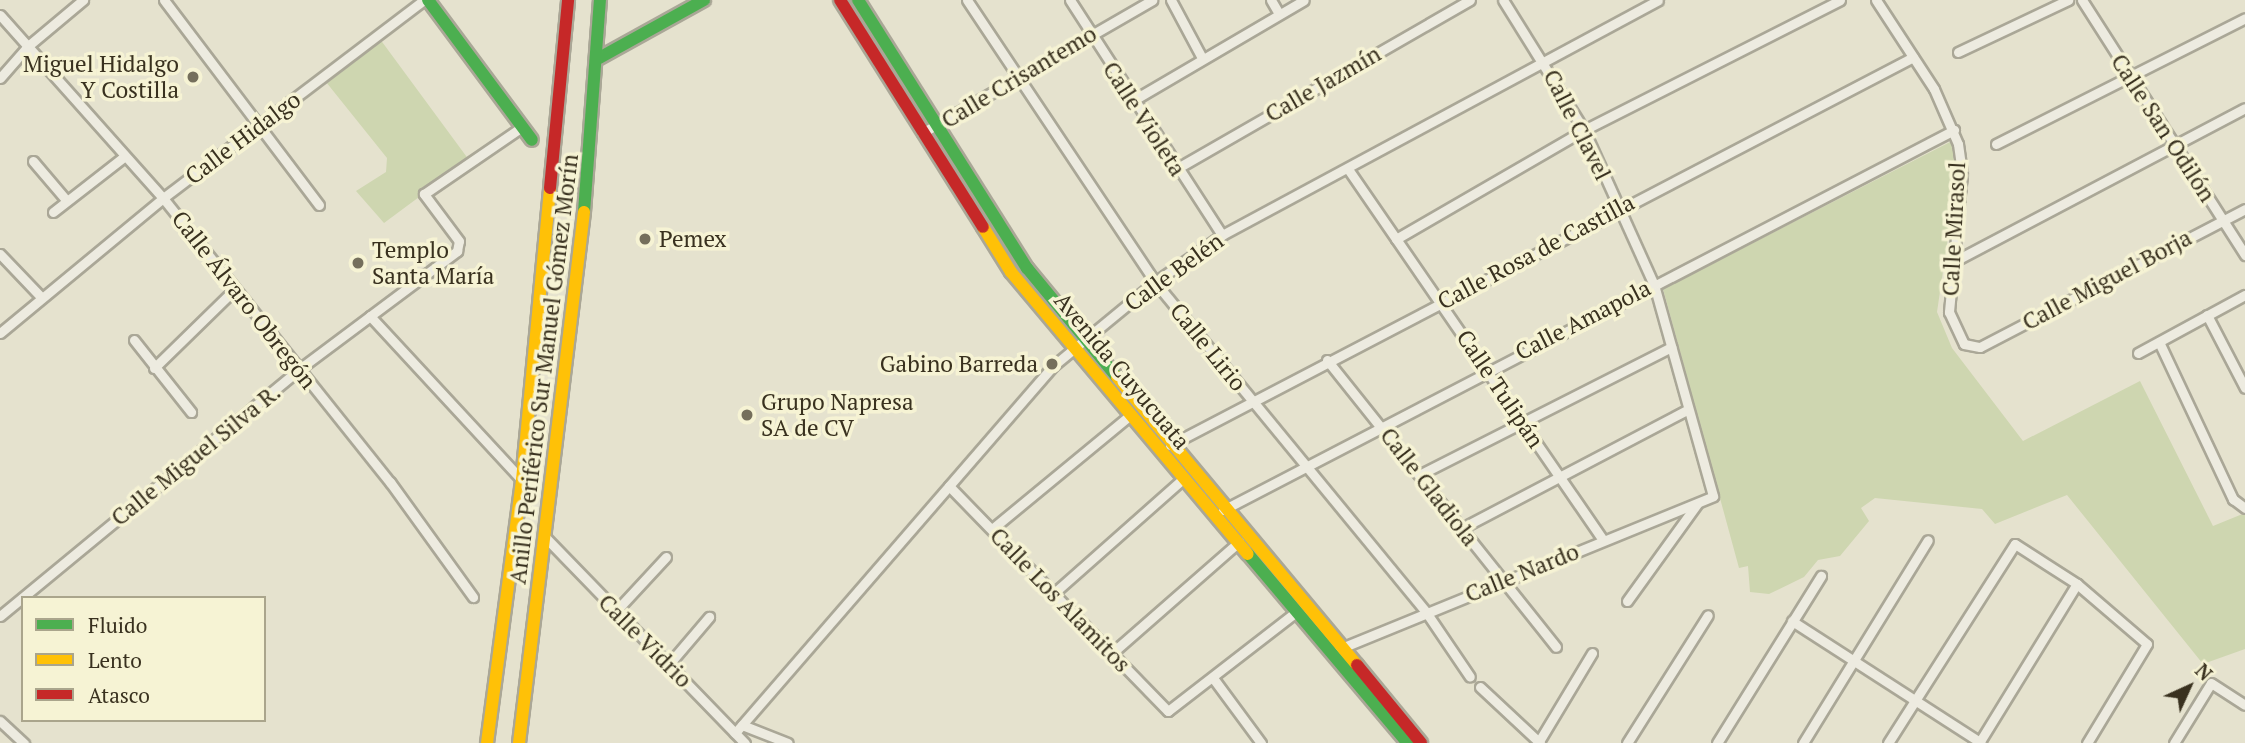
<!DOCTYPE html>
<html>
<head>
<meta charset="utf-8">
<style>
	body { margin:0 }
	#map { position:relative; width:2245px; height:743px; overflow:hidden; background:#e5e2ce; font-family:"PT Serif",serif }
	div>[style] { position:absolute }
	.green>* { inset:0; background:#ced6b0 }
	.roads { filter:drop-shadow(2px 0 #aaa797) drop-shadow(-2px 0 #aaa797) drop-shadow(0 2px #aaa797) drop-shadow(0 -2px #aaa797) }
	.street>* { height:9px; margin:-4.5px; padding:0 4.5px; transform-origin:4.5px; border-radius:4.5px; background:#edebe0 }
	.fast>* { height:12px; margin:-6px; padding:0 6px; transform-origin:6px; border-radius:6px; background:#4caf50 }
	.slow>* { height:12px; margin:-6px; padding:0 6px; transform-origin:6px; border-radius:6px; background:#ffc107 }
	.jam>* { height:12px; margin:-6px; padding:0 6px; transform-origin:6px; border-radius:6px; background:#c62828 }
	.dots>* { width:19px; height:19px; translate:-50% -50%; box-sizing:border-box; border:4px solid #f6f3d4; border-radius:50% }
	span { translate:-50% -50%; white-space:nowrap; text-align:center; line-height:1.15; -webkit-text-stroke:7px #f6f3d4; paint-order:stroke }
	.poi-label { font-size:23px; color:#39311f }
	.right { translate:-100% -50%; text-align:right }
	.left { translate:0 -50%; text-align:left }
	.street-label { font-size:23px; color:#39311f }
	.legend { position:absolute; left:21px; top:596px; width:245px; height:126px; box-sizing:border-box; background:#f6f3d4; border:2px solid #aaa58c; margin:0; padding:9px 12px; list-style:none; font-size:21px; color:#39311f }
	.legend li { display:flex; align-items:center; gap:14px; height:35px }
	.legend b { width:35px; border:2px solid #aaa58c }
	.north { position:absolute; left:2154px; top:652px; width:70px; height:70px; -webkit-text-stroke:5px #f6f3d4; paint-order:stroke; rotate:45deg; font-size:19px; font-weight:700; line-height:28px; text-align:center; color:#39311f }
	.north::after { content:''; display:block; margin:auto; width:24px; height:32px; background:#39311f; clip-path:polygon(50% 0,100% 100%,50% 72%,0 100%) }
</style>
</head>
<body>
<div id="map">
	<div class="green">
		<div style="clip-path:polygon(377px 35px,469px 160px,384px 223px,356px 191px,386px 172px,387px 158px,322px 77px)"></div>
		<div style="clip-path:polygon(1952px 141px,1956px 183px,1937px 312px,1952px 348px,2023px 441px,2140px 381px,2213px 526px,2245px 513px,2245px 649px,2203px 664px,2067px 495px,1995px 524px,1982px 509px,1875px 498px,1861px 508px,1869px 521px,1840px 556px,1818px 560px,1804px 577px,1769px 594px,1750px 592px,1748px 566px,1739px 568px,1663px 289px)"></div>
	</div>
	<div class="roads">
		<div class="street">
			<div style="left:164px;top:0;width:257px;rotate:52.9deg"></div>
			<div style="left:967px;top:0;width:339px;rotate:56.3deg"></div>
			<div style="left:1155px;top:282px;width:427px;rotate:50.6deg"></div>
			<div style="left:1426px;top:612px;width:78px;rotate:55.9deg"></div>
			<div style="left:1070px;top:0;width:280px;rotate:57.1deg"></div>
			<div style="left:1171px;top:0;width:66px;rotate:61.9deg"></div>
			<div style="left:1271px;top:0;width:16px;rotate:60deg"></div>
			<div style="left:1876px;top:0;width:106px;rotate:56.9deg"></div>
			<div style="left:1934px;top:89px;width:60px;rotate:66.4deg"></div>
			<div style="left:1958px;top:144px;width:30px;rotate:82deg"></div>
			<div style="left:1962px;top:174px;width:139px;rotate:95.4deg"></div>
			<div style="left:1949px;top:312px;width:35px;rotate:65deg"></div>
			<div style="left:1964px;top:344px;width:16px;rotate:11deg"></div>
			<div style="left:1980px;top:347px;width:299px;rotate:-27.5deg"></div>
			<div style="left:2082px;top:0;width:303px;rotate:57.4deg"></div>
			<div style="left:0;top:15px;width:245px;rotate:48.3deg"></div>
			<div style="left:163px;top:198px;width:364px;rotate:51.4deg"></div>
			<div style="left:390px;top:482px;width:142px;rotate:54.2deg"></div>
			<div style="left:1958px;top:52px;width:122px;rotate:-25.3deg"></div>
			<div style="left:0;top:78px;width:43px;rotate:-48.8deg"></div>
			<div style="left:28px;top:46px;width:72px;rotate:-39.9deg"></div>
			<div style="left:1132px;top:101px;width:199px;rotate:-30.4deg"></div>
			<div style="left:922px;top:133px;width:266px;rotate:-30deg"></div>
			<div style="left:1996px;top:144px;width:279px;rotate:-26.8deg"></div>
			<div style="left:33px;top:161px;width:52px;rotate:49.6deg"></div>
			<div style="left:1176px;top:169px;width:339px;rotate:-29.9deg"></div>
			<div style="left:1348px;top:169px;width:450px;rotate:55.5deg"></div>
			<div style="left:53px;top:212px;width:91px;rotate:-37.9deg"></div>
			<div style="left:1396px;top:239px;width:217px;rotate:-30.1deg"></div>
			<div style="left:1584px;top:130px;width:287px;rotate:-26.9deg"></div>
			<div style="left:0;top:254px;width:59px;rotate:46.4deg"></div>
			<div style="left:1951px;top:263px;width:332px;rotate:-27.8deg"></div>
			<div style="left:2207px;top:315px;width:82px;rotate:62.5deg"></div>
			<div style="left:370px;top:316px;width:224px;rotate:47.2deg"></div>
			<div style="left:0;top:333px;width:212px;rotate:-39.6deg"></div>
			<div style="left:163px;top:198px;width:328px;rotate:-37.2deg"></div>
			<div style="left:134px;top:340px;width:92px;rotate:51.6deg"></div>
			<div style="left:2159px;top:342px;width:174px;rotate:64.8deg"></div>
			<div style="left:2233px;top:499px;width:15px;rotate:37deg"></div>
			<div style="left:2138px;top:353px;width:122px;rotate:-28.5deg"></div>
			<div style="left:1327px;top:360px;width:367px;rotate:51.4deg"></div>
			<div style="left:154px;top:368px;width:113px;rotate:-44.3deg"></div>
			<div style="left:1170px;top:445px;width:838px;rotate:-27.57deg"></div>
			<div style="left:1419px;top:475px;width:283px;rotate:-26.9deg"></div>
			<div style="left:949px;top:486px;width:314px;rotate:45.8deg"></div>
			<div style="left:1168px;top:711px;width:162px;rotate:-37.7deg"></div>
			<div style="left:1223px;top:510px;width:824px;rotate:-27.47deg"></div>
			<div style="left:1462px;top:528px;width:254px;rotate:-27.7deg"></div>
			<div style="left:992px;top:529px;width:178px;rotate:-39.5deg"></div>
			<div style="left:546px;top:538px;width:286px;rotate:45.9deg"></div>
			<div style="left:1054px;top:593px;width:174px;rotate:-41.5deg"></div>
			<div style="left:1627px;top:601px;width:120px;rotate:-54.2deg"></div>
			<div style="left:615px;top:612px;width:75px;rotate:-47.2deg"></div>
			<div style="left:0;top:616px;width:386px;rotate:-39.5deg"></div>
			<div style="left:298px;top:370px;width:199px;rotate:-36.8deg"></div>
			<div style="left:457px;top:251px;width:10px;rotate:-79deg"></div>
			<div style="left:459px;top:241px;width:59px;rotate:-126.7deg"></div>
			<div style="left:424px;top:194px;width:119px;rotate:-34.4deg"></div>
			<div style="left:1792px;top:621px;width:224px;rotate:32.8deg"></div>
			<div style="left:1339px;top:649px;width:404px;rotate:-22.2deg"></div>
			<div style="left:1713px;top:496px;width:219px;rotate:-105.6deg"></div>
			<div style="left:1654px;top:285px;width:170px;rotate:-114.3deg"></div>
			<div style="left:1584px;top:130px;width:153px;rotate:-121.9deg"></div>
			<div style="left:1112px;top:653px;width:169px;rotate:-41.2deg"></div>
			<div style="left:669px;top:664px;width:62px;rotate:-49.6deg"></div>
			<div style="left:1213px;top:678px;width:81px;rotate:53.6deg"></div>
			<div style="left:1480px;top:687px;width:82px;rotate:43deg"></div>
			<div style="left:0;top:721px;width:33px;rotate:43deg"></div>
			<div style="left:742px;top:725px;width:49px;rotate:21.4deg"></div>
			<div style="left:735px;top:733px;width:486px;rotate:-49.1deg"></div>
			<div style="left:1053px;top:366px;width:132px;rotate:-39.5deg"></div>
			<div style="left:1155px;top:282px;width:82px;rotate:-35deg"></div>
			<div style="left:1222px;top:235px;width:495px;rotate:-28.3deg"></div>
			<div style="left:1538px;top:743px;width:105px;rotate:-59deg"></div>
			<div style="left:1627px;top:743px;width:151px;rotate:-57.7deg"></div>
			<div style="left:1717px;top:743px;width:197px;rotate:-58.1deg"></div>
			<div style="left:1803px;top:743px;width:238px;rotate:-58.4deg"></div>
			<div style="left:1888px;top:743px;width:236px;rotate:-57.5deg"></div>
			<div style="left:2015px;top:544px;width:74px;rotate:32.8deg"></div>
			<div style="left:2077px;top:584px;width:92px;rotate:40.6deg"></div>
			<div style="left:2147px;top:644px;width:116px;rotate:121.2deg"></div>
			<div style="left:1979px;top:743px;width:187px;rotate:-58.4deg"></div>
			<div style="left:2174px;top:743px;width:70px;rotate:-58.3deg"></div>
			<div style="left:2211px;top:683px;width:40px;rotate:32.9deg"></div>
		</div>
		<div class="fast">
			<div style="left:428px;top:0;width:174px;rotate:53.4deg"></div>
			<div style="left:858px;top:0;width:317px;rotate:57.8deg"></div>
			<div style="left:1027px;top:268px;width:141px;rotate:50.5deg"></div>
			<div style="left:599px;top:58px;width:120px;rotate:-28.9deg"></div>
			<div style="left:584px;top:212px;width:213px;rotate:-85.7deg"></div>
			<div style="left:1248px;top:554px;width:248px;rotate:49.8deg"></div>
		</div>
		<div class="slow">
			<div style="left:983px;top:227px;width:53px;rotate:58.1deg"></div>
			<div style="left:1011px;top:272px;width:368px;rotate:50deg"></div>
			<div style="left:1117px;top:377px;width:375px;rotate:50.2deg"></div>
			<div style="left:487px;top:743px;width:265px;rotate:-82.4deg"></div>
			<div style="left:522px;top:480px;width:293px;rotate:-84.5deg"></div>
			<div style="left:519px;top:743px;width:535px;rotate:-83.02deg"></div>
		</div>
		<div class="jam">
			<div style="left:840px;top:0;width:268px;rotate:57.8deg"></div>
			<div style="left:550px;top:188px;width:189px;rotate:-84.5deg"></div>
			<div style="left:1357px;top:665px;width:101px;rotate:50.6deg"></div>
		</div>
	</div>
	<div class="dots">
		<div style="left:193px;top:77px;background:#756f5c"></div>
		<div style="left:645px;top:239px;background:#756f5c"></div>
		<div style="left:358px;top:263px;background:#756f5c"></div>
		<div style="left:1052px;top:364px;background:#756f5c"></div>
		<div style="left:747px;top:415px;background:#756f5c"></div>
	</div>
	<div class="poi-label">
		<span class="right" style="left:179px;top:77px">Miguel Hidalgo<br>Y Costilla</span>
		<span class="left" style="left:659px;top:239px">Pemex</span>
		<span class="left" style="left:372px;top:263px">Templo<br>Santa María</span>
		<span class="right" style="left:1038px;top:364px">Gabino Barreda</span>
		<span class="left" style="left:761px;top:415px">Grupo Napresa<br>SA de CV</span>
	</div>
	<div class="street-label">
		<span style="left:1019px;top:77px;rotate:-31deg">Calle Crisantemo</span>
		<span style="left:1323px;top:84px;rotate:-30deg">Calle Jazmín</span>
		<span style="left:1144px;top:119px;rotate:57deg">Calle Violeta</span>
		<span style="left:1577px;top:125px;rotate:63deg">Calle Clavel</span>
		<span style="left:2163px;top:128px;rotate:57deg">Calle San Odilón</span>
		<span style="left:243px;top:138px;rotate:-37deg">Calle Hidalgo</span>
		<span style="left:1954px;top:229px;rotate:-87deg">Calle Mirasol</span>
		<span style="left:1536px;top:252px;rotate:-28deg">Calle Rosa de Castilla</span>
		<span style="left:1174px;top:272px;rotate:-36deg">Calle Belén</span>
		<span style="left:2107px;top:280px;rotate:-28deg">Calle Miguel Borja</span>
		<span style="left:244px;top:300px;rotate:52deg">Calle Álvaro Obregón</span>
		<span style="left:1583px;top:320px;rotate:-27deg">Calle Amapola</span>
		<span style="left:1208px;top:347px;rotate:51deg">Calle Lirio</span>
		<span style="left:544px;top:369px;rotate:-83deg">Anillo Periférico Sur Manuel Gómez Morín</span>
		<span style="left:1122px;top:371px;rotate:50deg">Avenida Cuyucuata</span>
		<span style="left:1500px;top:389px;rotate:56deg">Calle Tulipán</span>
		<span style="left:196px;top:455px;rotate:-39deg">Calle Miguel Silva R.</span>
		<span style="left:1429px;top:487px;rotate:52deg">Calle Gladiola</span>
		<span style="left:1522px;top:573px;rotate:-22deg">Calle Nardo</span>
		<span style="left:1060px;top:600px;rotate:46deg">Calle Los Alamitos</span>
		<span style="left:645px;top:641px;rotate:45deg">Calle Vidrio</span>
	</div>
	<ul class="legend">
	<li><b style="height:9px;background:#4caf50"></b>Fluido</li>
	<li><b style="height:9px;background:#ffc107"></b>Lento</li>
	<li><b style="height:9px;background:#c62828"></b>Atasco</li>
	</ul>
	<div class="north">N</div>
</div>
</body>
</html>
